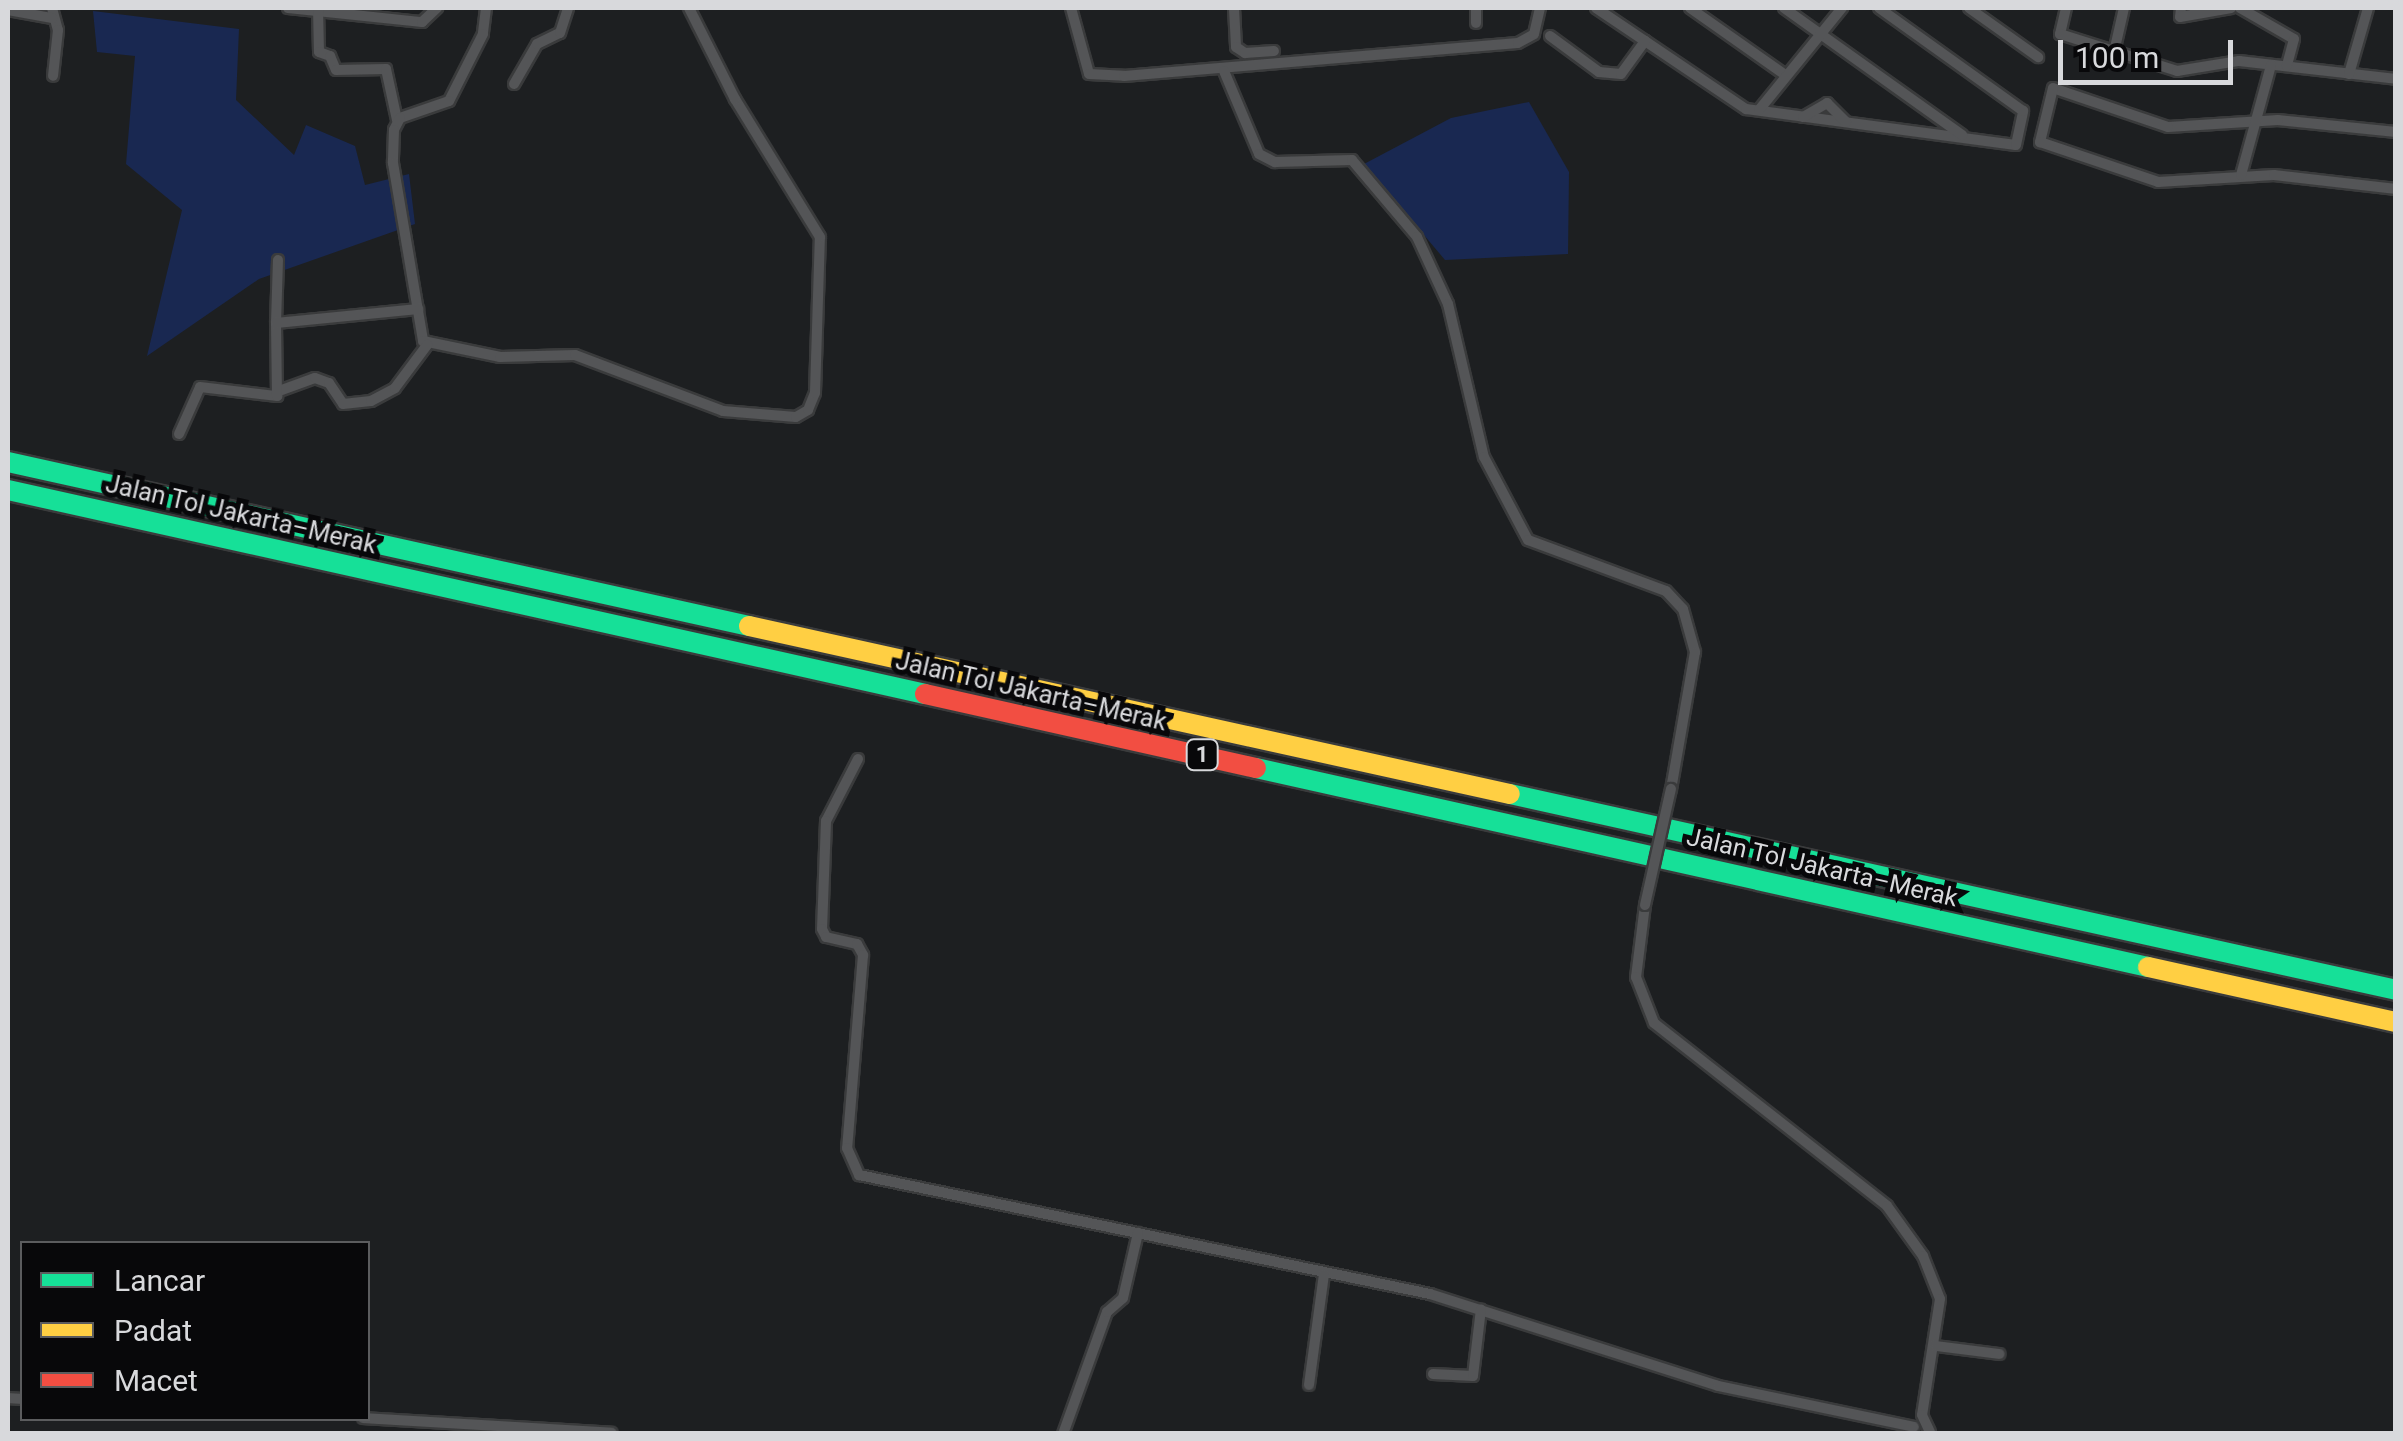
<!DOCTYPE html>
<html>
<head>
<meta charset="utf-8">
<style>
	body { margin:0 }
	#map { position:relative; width:2403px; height:1441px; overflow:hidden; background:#1d1f21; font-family:Roboto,sans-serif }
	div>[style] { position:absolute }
	.green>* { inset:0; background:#192851 }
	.roads { filter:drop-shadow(2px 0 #3a3b3c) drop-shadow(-2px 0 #3a3b3c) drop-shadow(0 2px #3a3b3c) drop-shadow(0 -2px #3a3b3c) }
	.street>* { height:10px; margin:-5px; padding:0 5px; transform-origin:5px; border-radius:5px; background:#545557 }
	.fast>* { height:20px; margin:-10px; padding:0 10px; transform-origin:10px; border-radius:10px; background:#16e098 }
	.slow>* { height:20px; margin:-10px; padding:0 10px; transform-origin:10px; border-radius:10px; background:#ffcf43 }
	.jam>* { height:20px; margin:-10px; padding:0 10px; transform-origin:10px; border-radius:10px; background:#f24e42 }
	.bridges { filter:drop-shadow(2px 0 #3a3b3c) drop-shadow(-2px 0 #3a3b3c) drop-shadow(0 2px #3a3b3c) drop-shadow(0 -2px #3a3b3c) }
	.street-bridge>* { height:10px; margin:-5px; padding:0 5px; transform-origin:5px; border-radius:5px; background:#545557 }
	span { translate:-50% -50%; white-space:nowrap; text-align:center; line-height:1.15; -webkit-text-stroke:10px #08080a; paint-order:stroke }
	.shield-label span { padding:2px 8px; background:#08080a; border:2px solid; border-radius:8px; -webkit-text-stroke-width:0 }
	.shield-label { font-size:22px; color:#d8d9dc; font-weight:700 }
	.street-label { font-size:25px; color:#d8d9dc }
	.frame { position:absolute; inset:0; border:10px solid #d8d9dc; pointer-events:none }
	.legend { position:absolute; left:20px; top:1241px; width:350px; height:180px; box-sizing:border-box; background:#08080a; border:2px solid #5b5c5e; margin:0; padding:12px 18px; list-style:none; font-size:30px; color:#d8d9dc }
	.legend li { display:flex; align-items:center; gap:20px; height:50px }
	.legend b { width:50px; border:2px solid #5b5c5e }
	.scale { position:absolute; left:2058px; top:40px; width:175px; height:45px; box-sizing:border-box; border:5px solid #d8d9dc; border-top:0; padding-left:12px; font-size:30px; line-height:35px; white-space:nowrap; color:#d8d9dc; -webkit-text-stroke:8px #08080a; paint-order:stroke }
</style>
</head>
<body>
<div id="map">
	<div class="green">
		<div style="clip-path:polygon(93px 11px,239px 29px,236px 100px,294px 155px,306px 125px,355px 146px,365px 185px,409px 174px,415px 224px,259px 279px,147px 356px,182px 210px,126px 164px,135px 56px,97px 52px)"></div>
		<div style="clip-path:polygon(1529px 102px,1569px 172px,1568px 254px,1445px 260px,1364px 164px,1451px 118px)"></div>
	</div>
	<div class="roads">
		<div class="street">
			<div style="left:52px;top:8px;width:23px;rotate:75deg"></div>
			<div style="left:58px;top:30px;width:46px;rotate:96.2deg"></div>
			<div style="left:288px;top:8px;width:135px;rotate:6deg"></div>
			<div style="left:422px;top:22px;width:21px;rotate:-43deg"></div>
			<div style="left:318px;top:8px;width:44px;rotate:88.7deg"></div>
			<div style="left:319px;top:52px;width:12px;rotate:20deg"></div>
			<div style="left:330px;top:56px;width:15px;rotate:67deg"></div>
			<div style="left:336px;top:70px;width:50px;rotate:-1.1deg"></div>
			<div style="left:386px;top:69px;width:52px;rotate:77.8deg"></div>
			<div style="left:486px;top:8px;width:26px;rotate:97deg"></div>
			<div style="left:483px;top:34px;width:75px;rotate:116.9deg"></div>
			<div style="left:449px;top:101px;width:52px;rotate:160.9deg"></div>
			<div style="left:400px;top:118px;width:13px;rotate:117deg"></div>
			<div style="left:394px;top:130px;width:33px;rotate:92deg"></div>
			<div style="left:393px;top:163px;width:181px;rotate:80.4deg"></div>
			<div style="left:423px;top:341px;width:79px;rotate:11.7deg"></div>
			<div style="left:500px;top:357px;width:75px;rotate:-1.5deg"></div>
			<div style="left:575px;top:355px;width:158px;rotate:20.7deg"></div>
			<div style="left:723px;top:411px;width:73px;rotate:4.7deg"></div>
			<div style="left:796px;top:417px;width:14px;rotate:-30deg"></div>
			<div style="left:808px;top:410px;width:18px;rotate:-68deg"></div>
			<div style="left:815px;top:393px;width:156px;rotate:-88.2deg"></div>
			<div style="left:820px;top:237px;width:162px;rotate:-121.6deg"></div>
			<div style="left:735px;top:99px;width:102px;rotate:-116.8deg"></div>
			<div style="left:1071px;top:8px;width:68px;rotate:74.7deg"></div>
			<div style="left:1089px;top:74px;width:35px;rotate:3deg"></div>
			<div style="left:1124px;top:76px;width:395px;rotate:-4.8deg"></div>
			<div style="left:1518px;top:43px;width:18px;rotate:-29deg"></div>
			<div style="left:1534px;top:34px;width:27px;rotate:-77deg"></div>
			<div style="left:1234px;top:8px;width:39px;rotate:87deg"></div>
			<div style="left:1236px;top:47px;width:11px;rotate:34deg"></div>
			<div style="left:1245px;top:53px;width:29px;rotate:-4deg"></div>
			<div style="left:1476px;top:8px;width:15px;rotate:90deg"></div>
			<div style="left:1596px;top:8px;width:181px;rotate:34deg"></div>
			<div style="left:1746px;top:109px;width:272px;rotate:7.6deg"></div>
			<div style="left:2016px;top:145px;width:35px;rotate:-78deg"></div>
			<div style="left:2023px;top:111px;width:177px;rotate:-144.4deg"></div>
			<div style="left:1690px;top:8px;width:115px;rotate:35.1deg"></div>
			<div style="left:1784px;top:8px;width:219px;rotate:35.5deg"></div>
			<div style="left:1969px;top:8px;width:85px;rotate:35.4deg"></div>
			<div style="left:2066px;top:8px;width:27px;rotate:103deg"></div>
			<div style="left:2060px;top:34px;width:123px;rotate:17.5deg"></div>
			<div style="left:2177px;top:71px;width:63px;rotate:-9.2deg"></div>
			<div style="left:2239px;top:61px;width:158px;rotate:6.5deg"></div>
			<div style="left:2181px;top:8px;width:9px;rotate:96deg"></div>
			<div style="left:2180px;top:17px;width:52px;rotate:-10deg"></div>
			<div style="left:2240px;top:8px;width:62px;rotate:29.9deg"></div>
			<div style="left:2294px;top:39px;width:28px;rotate:105deg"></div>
			<div style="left:8px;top:10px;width:45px;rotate:10.3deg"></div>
			<div style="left:1550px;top:36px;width:61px;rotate:36.3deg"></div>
			<div style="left:1599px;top:72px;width:22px;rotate:5deg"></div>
			<div style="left:1621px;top:74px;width:41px;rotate:-54deg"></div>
			<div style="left:2114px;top:52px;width:45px;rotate:-77.2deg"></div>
			<div style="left:1224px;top:71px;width:90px;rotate:67.1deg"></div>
			<div style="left:1259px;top:154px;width:18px;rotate:27deg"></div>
			<div style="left:1275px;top:162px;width:77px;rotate:-1.5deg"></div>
			<div style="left:1352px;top:160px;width:101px;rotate:49.8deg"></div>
			<div style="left:1417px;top:237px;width:74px;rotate:65.2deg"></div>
			<div style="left:1448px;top:304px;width:157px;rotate:76.8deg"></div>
			<div style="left:1484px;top:457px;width:94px;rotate:62.1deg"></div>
			<div style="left:1528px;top:540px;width:147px;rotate:20.3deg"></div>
			<div style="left:1666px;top:591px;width:25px;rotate:47deg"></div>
			<div style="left:1683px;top:609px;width:45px;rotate:74.4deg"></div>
			<div style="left:1695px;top:652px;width:139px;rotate:99.9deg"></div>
			<div style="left:2349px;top:74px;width:69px;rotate:-73.9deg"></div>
			<div style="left:514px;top:84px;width:46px;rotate:-60.1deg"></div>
			<div style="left:537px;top:44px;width:25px;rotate:-26deg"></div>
			<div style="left:560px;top:33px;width:26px;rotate:-72deg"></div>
			<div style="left:1759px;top:110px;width:132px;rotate:-50.9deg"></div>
			<div style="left:1803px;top:117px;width:28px;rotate:-30deg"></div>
			<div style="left:1827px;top:103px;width:27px;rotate:45deg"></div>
			<div style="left:2396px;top:132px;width:119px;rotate:-174.2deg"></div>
			<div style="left:2278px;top:120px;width:110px;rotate:176.4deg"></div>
			<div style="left:2168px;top:127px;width:121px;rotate:-161.3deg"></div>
			<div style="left:2053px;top:88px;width:56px;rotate:103.5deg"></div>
			<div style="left:2040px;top:142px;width:125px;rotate:18.7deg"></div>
			<div style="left:2158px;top:182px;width:116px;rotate:-3.5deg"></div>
			<div style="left:2274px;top:175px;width:123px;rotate:6.5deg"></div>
			<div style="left:2241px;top:175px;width:114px;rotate:-74.7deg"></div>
			<div style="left:276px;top:323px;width:63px;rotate:-88.2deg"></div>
			<div style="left:279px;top:391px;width:38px;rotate:-20deg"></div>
			<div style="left:315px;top:378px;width:15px;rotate:20deg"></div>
			<div style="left:329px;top:383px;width:25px;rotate:56deg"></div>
			<div style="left:343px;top:404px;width:28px;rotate:-6deg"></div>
			<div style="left:371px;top:401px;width:27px;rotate:-28deg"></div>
			<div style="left:395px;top:388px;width:54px;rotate:-53.3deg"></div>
			<div style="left:179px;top:434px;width:51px;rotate:-65.9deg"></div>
			<div style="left:200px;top:387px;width:78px;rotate:6.7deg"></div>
			<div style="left:277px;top:396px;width:73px;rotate:-90.8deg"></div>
			<div style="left:276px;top:323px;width:143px;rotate:-5.6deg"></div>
			<div style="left:858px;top:759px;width:70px;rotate:117.3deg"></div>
			<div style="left:826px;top:821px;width:108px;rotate:92.1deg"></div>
			<div style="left:822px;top:929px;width:9px;rotate:63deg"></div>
			<div style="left:826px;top:937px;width:32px;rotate:13deg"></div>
			<div style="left:857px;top:944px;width:13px;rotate:61deg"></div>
			<div style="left:863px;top:955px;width:194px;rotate:94.7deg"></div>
			<div style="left:847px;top:1148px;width:30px;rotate:66deg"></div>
			<div style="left:859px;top:1175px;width:583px;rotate:11.77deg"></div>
			<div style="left:1430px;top:1294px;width:302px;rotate:17.7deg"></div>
			<div style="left:1718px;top:1386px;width:200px;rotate:11.8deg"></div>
			<div style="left:1645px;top:905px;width:73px;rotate:97.1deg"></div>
			<div style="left:1636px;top:977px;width:49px;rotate:68.6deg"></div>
			<div style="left:1654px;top:1023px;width:296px;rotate:38.1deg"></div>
			<div style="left:1887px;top:1206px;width:62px;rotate:54.2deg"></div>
			<div style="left:1923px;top:1256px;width:46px;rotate:68.4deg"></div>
			<div style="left:1940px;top:1299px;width:117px;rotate:98.8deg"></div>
			<div style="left:1922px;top:1415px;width:19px;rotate:65deg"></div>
			<div style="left:1936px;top:1346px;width:64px;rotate:7.2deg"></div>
			<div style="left:1433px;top:1374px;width:40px;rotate:2.9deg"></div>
			<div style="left:1473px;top:1376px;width:67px;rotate:-83.2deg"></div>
			<div style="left:1309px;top:1385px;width:112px;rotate:-82.3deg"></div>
			<div style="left:8px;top:1398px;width:14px;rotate:4deg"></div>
			<div style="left:363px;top:1418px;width:249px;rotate:3.4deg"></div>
			<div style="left:1063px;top:1434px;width:130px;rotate:-70.2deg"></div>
			<div style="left:1107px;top:1312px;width:21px;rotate:-41deg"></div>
			<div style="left:1123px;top:1298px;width:67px;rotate:-77deg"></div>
		</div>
		<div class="fast">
			<div style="left:8px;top:462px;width:759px;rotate:12.48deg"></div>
			<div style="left:8px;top:490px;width:939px;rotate:12.54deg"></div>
			<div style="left:1256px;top:768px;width:914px;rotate:12.58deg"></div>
			<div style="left:1510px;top:794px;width:907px;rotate:12.47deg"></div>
		</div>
		<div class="slow">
			<div style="left:749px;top:626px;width:779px;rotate:12.45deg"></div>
			<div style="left:2148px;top:967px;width:254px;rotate:12.5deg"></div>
		</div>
		<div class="jam">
			<div style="left:925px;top:694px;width:339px;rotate:12.6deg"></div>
		</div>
	</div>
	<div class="bridges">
		<div class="street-bridge">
			<div style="left:1645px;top:905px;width:119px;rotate:-77.4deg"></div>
		</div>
	</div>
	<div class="shield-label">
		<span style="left:1202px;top:755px">1</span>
	</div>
	<div class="street-label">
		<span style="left:241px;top:515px;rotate:13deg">Jalan Tol Jakarta–Merak</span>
		<span style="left:1031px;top:692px;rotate:13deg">Jalan Tol Jakarta–Merak</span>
		<span style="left:1822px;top:868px;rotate:13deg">Jalan Tol Jakarta–Merak</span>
	</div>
	<div class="frame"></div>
	<ul class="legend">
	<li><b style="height:12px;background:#16e098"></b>Lancar</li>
	<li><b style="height:12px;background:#ffcf43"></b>Padat</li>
	<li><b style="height:12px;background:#f24e42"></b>Macet</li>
	</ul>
	<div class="scale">100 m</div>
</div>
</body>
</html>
